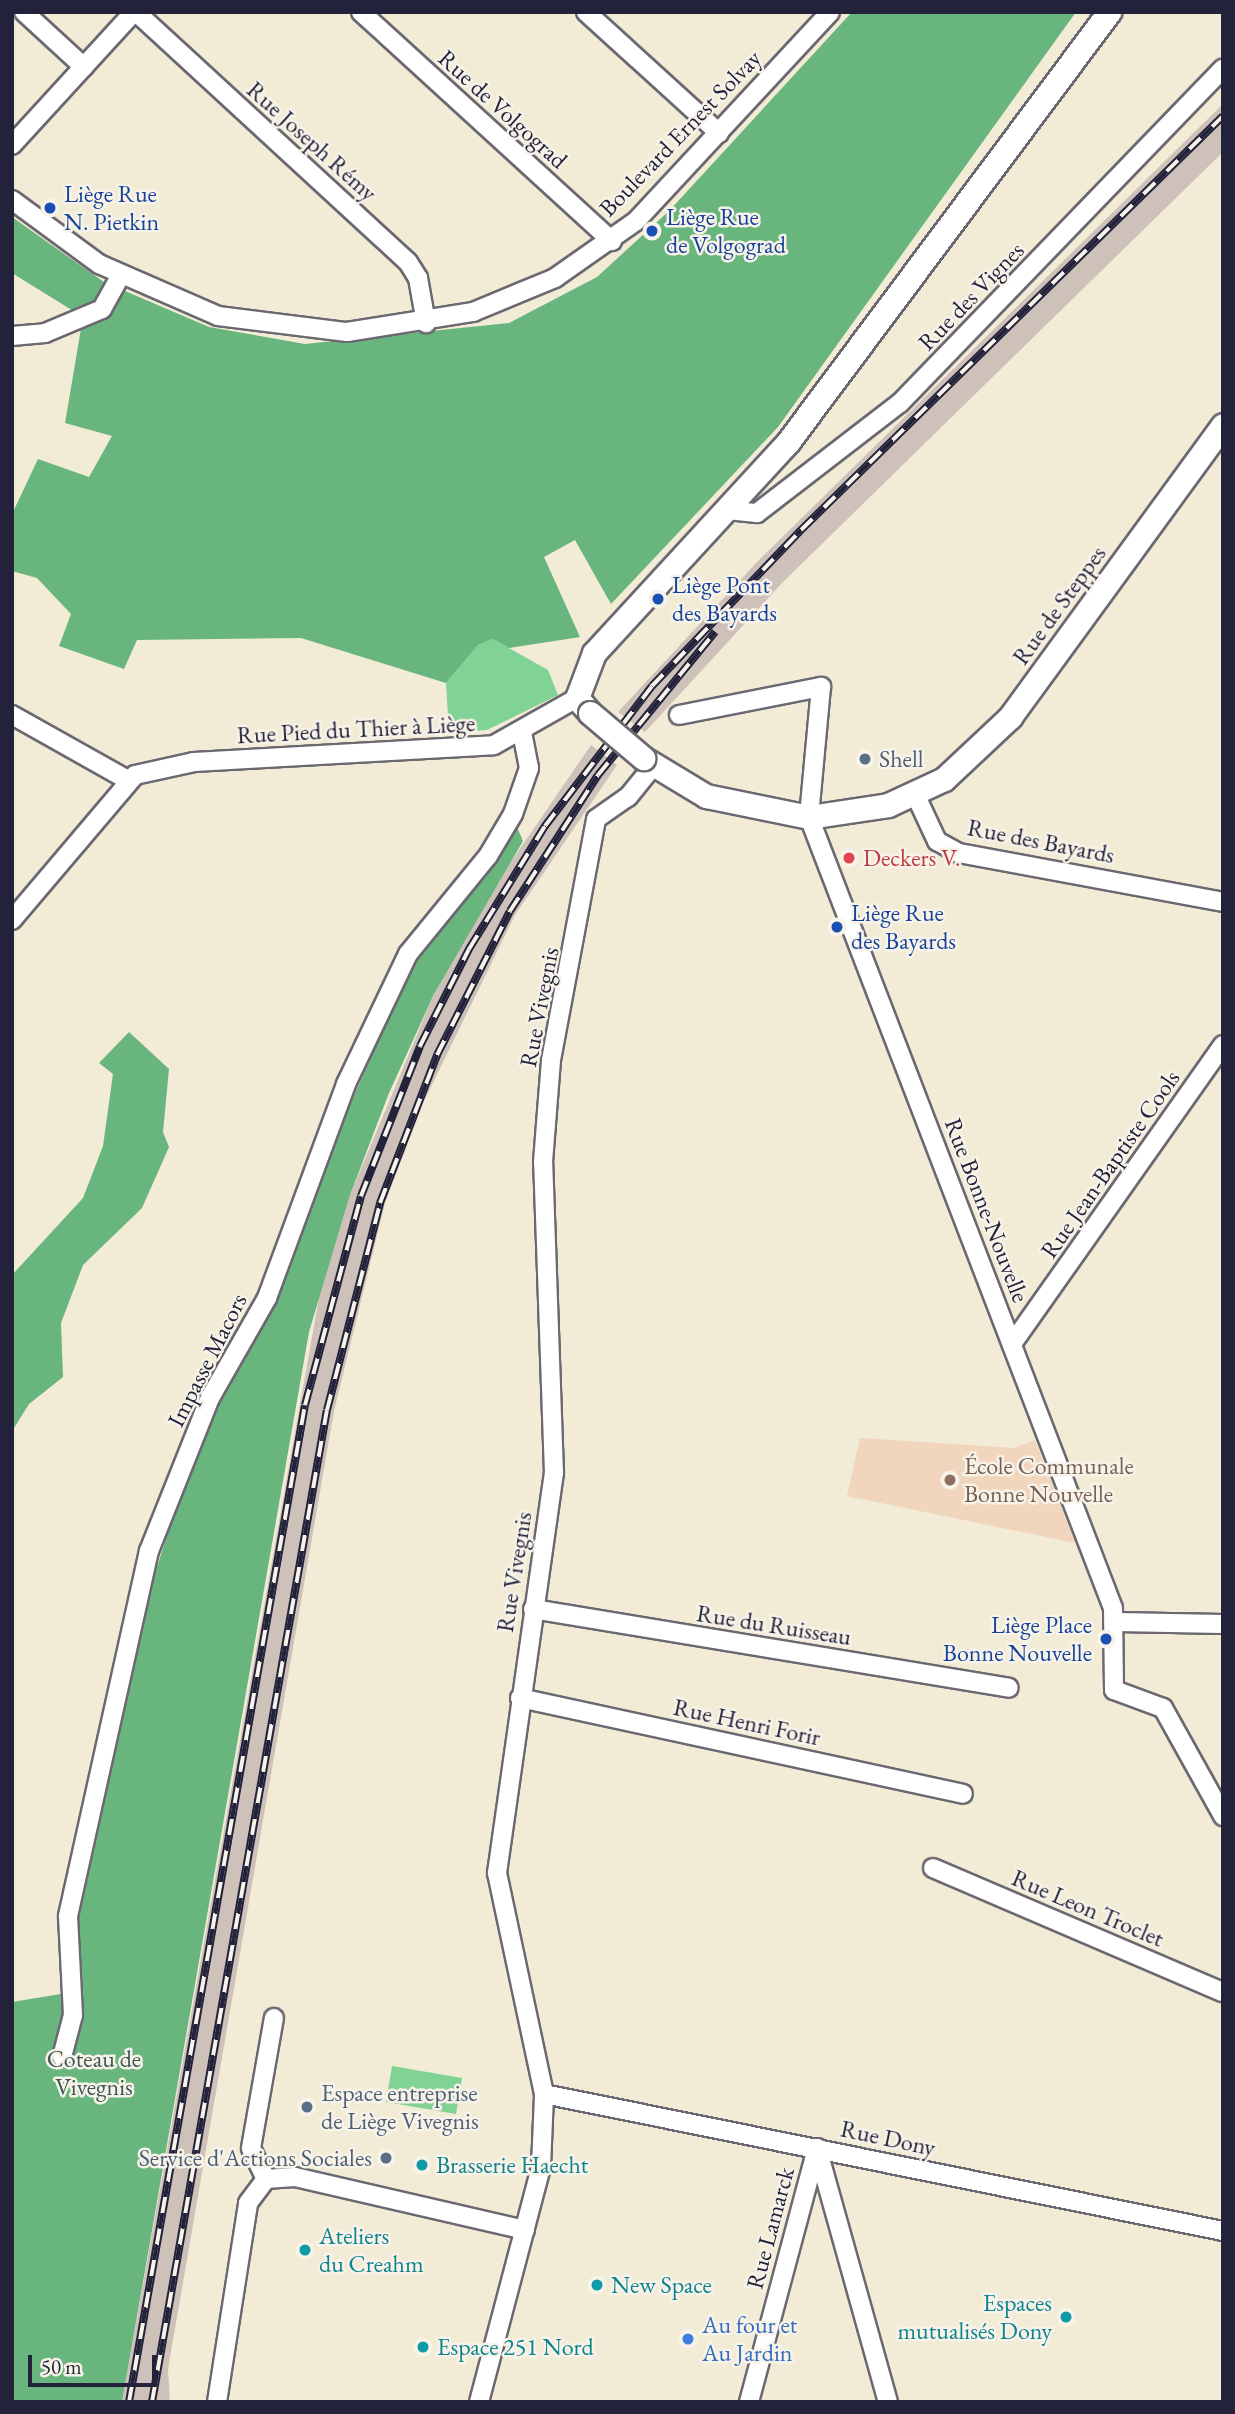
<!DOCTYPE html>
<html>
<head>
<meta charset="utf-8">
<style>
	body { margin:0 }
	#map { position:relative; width:1235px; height:2414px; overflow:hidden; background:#f2ebd5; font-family:"EB Garamond",serif }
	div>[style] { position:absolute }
	.built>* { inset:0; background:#f1d5bd }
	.industrial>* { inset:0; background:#cec1ba }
	.green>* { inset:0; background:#81d395 }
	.forest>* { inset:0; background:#68b57e }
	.roads { filter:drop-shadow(2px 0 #6b6871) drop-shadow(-2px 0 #6b6871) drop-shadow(0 2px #6b6871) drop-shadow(0 -2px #6b6871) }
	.minor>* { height:18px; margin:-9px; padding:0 9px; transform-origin:9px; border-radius:9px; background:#fff }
	.tertiary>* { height:23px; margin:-11.5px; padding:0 11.5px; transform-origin:11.5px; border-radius:11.5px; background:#fff }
	.rail>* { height:8px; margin-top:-4px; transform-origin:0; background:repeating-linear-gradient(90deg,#f7f3e8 0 16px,#22223b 0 32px); box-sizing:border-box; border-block:2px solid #22223b }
	.bridges { filter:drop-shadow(2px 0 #6b6871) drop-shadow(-2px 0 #6b6871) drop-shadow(0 2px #6b6871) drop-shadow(0 -2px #6b6871) }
	.tertiary-bridge>* { height:23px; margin:-11.5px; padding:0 11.5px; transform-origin:11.5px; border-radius:11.5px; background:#fff }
	.dots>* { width:19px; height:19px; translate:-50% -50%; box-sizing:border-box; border:4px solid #f7f3e8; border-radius:50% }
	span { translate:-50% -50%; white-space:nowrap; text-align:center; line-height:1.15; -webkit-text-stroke:5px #f7f3e8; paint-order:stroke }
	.street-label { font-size:24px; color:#22223b }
	.transit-label { font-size:24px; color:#164399 }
	.left { translate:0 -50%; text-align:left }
	.right { translate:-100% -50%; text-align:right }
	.service-label { font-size:24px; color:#4e5e75 }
	.health-label { font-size:24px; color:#be3a42 }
	.education-label { font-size:24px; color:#785e54 }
	.park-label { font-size:24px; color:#3e5756 }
	.culture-label { font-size:24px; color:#0d838f }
	.shop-label { font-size:24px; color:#366cbe }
	.frame { position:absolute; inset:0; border:14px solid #22223b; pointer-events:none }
	.scale { position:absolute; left:28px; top:2355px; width:128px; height:32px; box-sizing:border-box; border:4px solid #22223b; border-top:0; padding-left:9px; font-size:21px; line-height:24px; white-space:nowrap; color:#22223b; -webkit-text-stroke:5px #f7f3e8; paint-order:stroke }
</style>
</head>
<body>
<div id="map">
	<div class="built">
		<div style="clip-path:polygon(860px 1438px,1015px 1448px,1035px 1440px,1075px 1543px,847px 1496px)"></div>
	</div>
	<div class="industrial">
		<div style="clip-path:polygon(1223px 104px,1223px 152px,783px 582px,645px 732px,618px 712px,758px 561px)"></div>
		<div style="clip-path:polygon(591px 745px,617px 765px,515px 915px,423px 1103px,385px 1203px,334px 1411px,168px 2369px,170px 2402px,122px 2402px,319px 1298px,350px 1195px,434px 994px,485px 900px)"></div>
	</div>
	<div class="green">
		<div style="clip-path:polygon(493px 639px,548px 670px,558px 695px,487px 730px,449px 733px,446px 683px,478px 645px)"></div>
		<div style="clip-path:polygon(392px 2066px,462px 2078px,456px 2114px,386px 2102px)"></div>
	</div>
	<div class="forest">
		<div style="clip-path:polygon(852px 12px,1076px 12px,778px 427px,611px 604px,575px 540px,544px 557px,580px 637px,509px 648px,493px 639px,478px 645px,446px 683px,301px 638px,137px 640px,124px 669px,59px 646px,71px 614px,37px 578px,12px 571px,12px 514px,38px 459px,89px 477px,112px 436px,65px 423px,83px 317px,12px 273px,12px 217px,104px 282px,209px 327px,305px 344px,509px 323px,597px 277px,669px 211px)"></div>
		<div style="clip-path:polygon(516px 825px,523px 841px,434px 994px,389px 1093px,350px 1195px,309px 1332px,122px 2402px,12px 2402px,12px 2002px,73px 1992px,68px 1916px,149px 1591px,194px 1454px,415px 959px)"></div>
		<div style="clip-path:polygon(129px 1032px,169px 1069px,163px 1132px,169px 1147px,142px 1208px,83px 1265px,61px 1323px,63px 1377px,29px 1404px,12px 1431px,12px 1275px,83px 1198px,103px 1146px,113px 1074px,99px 1063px)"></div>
	</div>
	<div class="roads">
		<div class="minor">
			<div style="left:24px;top:12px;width:81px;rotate:42.5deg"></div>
			<div style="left:136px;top:12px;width:369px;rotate:42.6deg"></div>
			<div style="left:408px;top:262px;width:19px;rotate:58deg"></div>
			<div style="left:418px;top:278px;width:46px;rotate:79.9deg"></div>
			<div style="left:361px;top:12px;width:340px;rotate:42.4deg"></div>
			<div style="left:586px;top:12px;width:180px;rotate:42.3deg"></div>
			<div style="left:12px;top:145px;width:180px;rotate:-47.5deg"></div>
			<div style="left:12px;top:200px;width:108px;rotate:36.3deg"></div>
			<div style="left:99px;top:264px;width:130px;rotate:23.6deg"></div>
			<div style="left:218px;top:316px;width:130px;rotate:7.1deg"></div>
			<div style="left:347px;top:332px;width:128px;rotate:-9deg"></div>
			<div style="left:473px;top:312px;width:89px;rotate:-22.5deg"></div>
			<div style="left:555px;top:278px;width:99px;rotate:-35.1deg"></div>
			<div style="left:636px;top:221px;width:285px;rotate:-47.1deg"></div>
			<div style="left:12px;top:336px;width:33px;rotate:-5deg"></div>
			<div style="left:45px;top:333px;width:62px;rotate:-22.8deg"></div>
			<div style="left:102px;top:309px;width:38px;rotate:-61deg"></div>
			<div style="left:727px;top:510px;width:30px;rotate:6deg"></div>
			<div style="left:757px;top:513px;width:180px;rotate:-37.6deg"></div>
			<div style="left:900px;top:403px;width:465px;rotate:-46deg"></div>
			<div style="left:12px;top:715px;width:133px;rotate:29.3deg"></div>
			<div style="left:679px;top:715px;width:145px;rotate:-11.2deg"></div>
			<div style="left:821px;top:687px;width:131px;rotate:95.3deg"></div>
			<div style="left:809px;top:817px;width:847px;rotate:68.98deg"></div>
			<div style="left:1113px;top:1608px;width:82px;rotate:89.3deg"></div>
			<div style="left:1114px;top:1690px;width:52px;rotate:20.2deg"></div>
			<div style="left:1163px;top:1708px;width:124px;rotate:60.9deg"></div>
			<div style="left:916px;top:796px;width:50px;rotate:65deg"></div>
			<div style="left:937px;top:841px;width:25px;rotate:29deg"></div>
			<div style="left:959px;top:853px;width:269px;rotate:10.5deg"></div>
			<div style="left:12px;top:920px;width:190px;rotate:-49.7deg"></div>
			<div style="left:135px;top:775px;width:60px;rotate:-12.4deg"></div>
			<div style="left:194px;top:762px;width:300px;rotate:-3.2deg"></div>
			<div style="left:494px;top:745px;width:95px;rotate:-29.5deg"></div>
			<div style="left:1012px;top:1344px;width:366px;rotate:-54.8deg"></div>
			<div style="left:533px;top:1609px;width:482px;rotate:9.4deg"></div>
			<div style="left:1117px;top:1622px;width:106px;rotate:1.1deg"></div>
			<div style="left:520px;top:1698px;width:453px;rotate:12.2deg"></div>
			<div style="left:933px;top:1868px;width:315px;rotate:23.2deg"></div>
			<div style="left:62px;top:2057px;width:43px;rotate:-75.3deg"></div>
			<div style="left:73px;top:2015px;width:99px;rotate:-92.9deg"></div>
			<div style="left:68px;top:1916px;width:374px;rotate:-77.5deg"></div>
			<div style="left:149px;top:1551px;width:165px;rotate:-68.3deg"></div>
			<div style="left:210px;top:1398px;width:115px;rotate:-60.3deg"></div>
			<div style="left:267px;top:1298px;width:228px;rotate:-69.7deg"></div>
			<div style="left:346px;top:1084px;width:144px;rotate:-64.5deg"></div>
			<div style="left:408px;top:954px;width:127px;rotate:-50.8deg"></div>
			<div style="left:488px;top:856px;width:49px;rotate:-59.2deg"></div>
			<div style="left:513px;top:814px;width:49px;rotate:-70.8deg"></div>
			<div style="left:529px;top:768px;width:36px;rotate:-101deg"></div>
			<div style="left:544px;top:2094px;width:693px;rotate:11.41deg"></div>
			<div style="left:817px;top:2148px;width:264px;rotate:74.4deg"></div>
			<div style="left:266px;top:2179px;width:29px;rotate:-4deg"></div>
			<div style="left:295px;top:2177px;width:236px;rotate:13deg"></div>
			<div style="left:266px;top:2179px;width:34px;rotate:-116deg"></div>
			<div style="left:251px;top:2148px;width:132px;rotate:-80deg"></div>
			<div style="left:217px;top:2402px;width:201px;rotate:-81.1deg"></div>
			<div style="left:248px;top:2203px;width:30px;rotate:-53deg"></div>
			<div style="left:479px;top:2402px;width:243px;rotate:-75.2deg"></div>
			<div style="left:541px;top:2167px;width:73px;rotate:-87.6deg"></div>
			<div style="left:544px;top:2094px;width:226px;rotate:-102deg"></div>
			<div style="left:497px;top:1873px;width:404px;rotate:-81.9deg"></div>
			<div style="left:554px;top:1473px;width:311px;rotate:-92deg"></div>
			<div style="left:543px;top:1162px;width:102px;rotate:-85.5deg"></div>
			<div style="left:551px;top:1060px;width:245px;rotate:-79.4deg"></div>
			<div style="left:596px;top:819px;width:39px;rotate:-35deg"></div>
			<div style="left:628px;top:797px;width:41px;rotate:-50.9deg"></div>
			<div style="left:749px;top:2402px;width:263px;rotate:-75deg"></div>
		</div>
		<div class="tertiary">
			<div style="left:590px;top:713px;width:20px;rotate:-131deg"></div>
			<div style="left:577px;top:698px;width:48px;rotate:-69.3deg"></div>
			<div style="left:594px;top:653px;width:287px;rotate:-47.4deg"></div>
			<div style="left:788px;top:442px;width:537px;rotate:-53.26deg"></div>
			<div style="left:643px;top:758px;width:74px;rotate:31.1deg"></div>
			<div style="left:706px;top:796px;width:105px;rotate:11.5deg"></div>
			<div style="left:809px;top:817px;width:80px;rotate:-8.6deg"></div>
			<div style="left:888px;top:805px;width:62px;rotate:-24.9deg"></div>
			<div style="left:944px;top:779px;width:91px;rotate:-43.2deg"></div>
			<div style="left:1010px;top:717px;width:361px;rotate:-53.9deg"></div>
		</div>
	</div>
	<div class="rail">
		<div style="left:129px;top:2402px;width:1012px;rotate:-79.99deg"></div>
		<div style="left:305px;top:1405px;width:216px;rotate:-75deg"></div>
		<div style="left:361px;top:1196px;width:161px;rotate:-68.5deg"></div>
		<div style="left:420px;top:1046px;width:109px;rotate:-63.2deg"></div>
		<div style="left:469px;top:949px;width:145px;rotate:-58.3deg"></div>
		<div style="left:545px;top:826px;width:176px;rotate:-52.6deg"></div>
		<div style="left:652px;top:686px;width:216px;rotate:-46.3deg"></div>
		<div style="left:801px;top:530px;width:591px;rotate:-44.45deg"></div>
		<div style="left:152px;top:2402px;width:1007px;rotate:-80deg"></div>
		<div style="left:327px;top:1410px;width:214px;rotate:-75.6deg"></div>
		<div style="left:380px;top:1203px;width:159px;rotate:-68.9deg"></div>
		<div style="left:437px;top:1055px;width:161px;rotate:-63.1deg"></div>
		<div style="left:510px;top:911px;width:162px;rotate:-57.1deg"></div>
		<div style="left:598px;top:775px;width:185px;rotate:-50.7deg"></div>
	</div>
	<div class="bridges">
		<div class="tertiary-bridge">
			<div style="left:590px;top:713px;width:70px;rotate:40.3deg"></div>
		</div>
	</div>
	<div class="dots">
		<div style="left:50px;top:208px;background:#1a4fb4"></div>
		<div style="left:652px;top:231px;background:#1a4fb4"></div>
		<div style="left:658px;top:599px;background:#1a4fb4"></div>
		<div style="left:865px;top:759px;background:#5c6f8a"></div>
		<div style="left:849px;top:858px;background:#e0444e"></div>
		<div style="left:837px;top:927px;background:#1a4fb4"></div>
		<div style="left:950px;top:1480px;background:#8d6e63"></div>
		<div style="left:1106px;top:1639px;background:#1a4fb4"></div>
		<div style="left:307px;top:2107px;background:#5c6f8a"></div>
		<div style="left:386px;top:2158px;background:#5c6f8a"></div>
		<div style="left:422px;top:2165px;background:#0f9aa8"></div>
		<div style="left:305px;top:2250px;background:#0f9aa8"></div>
		<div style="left:597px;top:2285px;background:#0f9aa8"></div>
		<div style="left:1066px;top:2317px;background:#0f9aa8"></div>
		<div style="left:688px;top:2339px;background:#3f7fe0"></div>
		<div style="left:423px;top:2347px;background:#0f9aa8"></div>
	</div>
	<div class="street-label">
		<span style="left:503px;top:109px;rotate:42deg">Rue de Volgograd</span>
		<span style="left:680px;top:133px;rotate:-46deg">Boulevard Ernest Solvay</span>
		<span style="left:312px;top:141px;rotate:42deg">Rue Joseph Rémy</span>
		<span style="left:971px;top:296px;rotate:-46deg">Rue des Vignes</span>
		<span style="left:1059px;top:605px;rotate:-54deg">Rue de Steppes</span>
		<span style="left:356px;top:729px;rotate:-3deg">Rue Pied du Thier à Liège</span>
		<span style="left:1041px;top:841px;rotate:11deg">Rue des Bayards</span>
		<span style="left:539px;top:1007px;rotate:-79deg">Rue Vivegnis</span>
		<span style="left:1110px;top:1164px;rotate:-55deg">Rue Jean-Baptiste Cools</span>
		<span style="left:987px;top:1210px;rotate:69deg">Rue Bonne-Nouvelle</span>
		<span style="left:207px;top:1360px;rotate:-63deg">Impasse Macors</span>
		<span style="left:514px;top:1572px;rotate:-81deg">Rue Vivegnis</span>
		<span style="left:774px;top:1625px;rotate:9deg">Rue du Ruisseau</span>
		<span style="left:747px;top:1722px;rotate:12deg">Rue Henri Forir</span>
		<span style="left:1088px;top:1908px;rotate:23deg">Rue Leon Troclet</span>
		<span style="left:888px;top:2138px;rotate:12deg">Rue Dony</span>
		<span style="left:770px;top:2228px;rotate:-75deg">Rue Lamarck</span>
	</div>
	<div class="transit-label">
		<span class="left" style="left:64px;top:208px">Liège Rue<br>N. Pietkin</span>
		<span class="left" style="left:666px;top:231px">Liège Rue<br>de Volgograd</span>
		<span class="left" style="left:672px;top:599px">Liège Pont<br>des Bayards</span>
		<span class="left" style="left:851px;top:927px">Liège Rue<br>des Bayards</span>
		<span class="right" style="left:1092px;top:1639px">Liège Place<br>Bonne Nouvelle</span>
	</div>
	<div class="service-label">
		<span class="left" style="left:879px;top:759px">Shell</span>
		<span class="left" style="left:321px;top:2107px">Espace entreprise<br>de Liège Vivegnis</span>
		<span class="right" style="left:372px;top:2158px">Service d'Actions Sociales</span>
	</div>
	<div class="health-label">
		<span class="left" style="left:863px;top:858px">Deckers V.</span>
	</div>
	<div class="education-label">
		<span class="left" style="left:964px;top:1480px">École Communale<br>Bonne Nouvelle</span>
	</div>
	<div class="park-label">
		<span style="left:94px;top:2073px">Coteau de<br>Vivegnis</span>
	</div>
	<div class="culture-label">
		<span class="left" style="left:436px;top:2165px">Brasserie Haecht</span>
		<span class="left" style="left:319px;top:2250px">Ateliers<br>du Creahm</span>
		<span class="left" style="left:611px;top:2285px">New Space</span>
		<span class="right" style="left:1052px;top:2317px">Espaces<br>mutualisés Dony</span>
		<span class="left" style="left:437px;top:2347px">Espace 251 Nord</span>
	</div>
	<div class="shop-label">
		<span class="left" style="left:702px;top:2339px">Au four et<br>Au Jardin</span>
	</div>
	<div class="frame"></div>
	<div class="scale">50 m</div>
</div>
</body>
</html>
